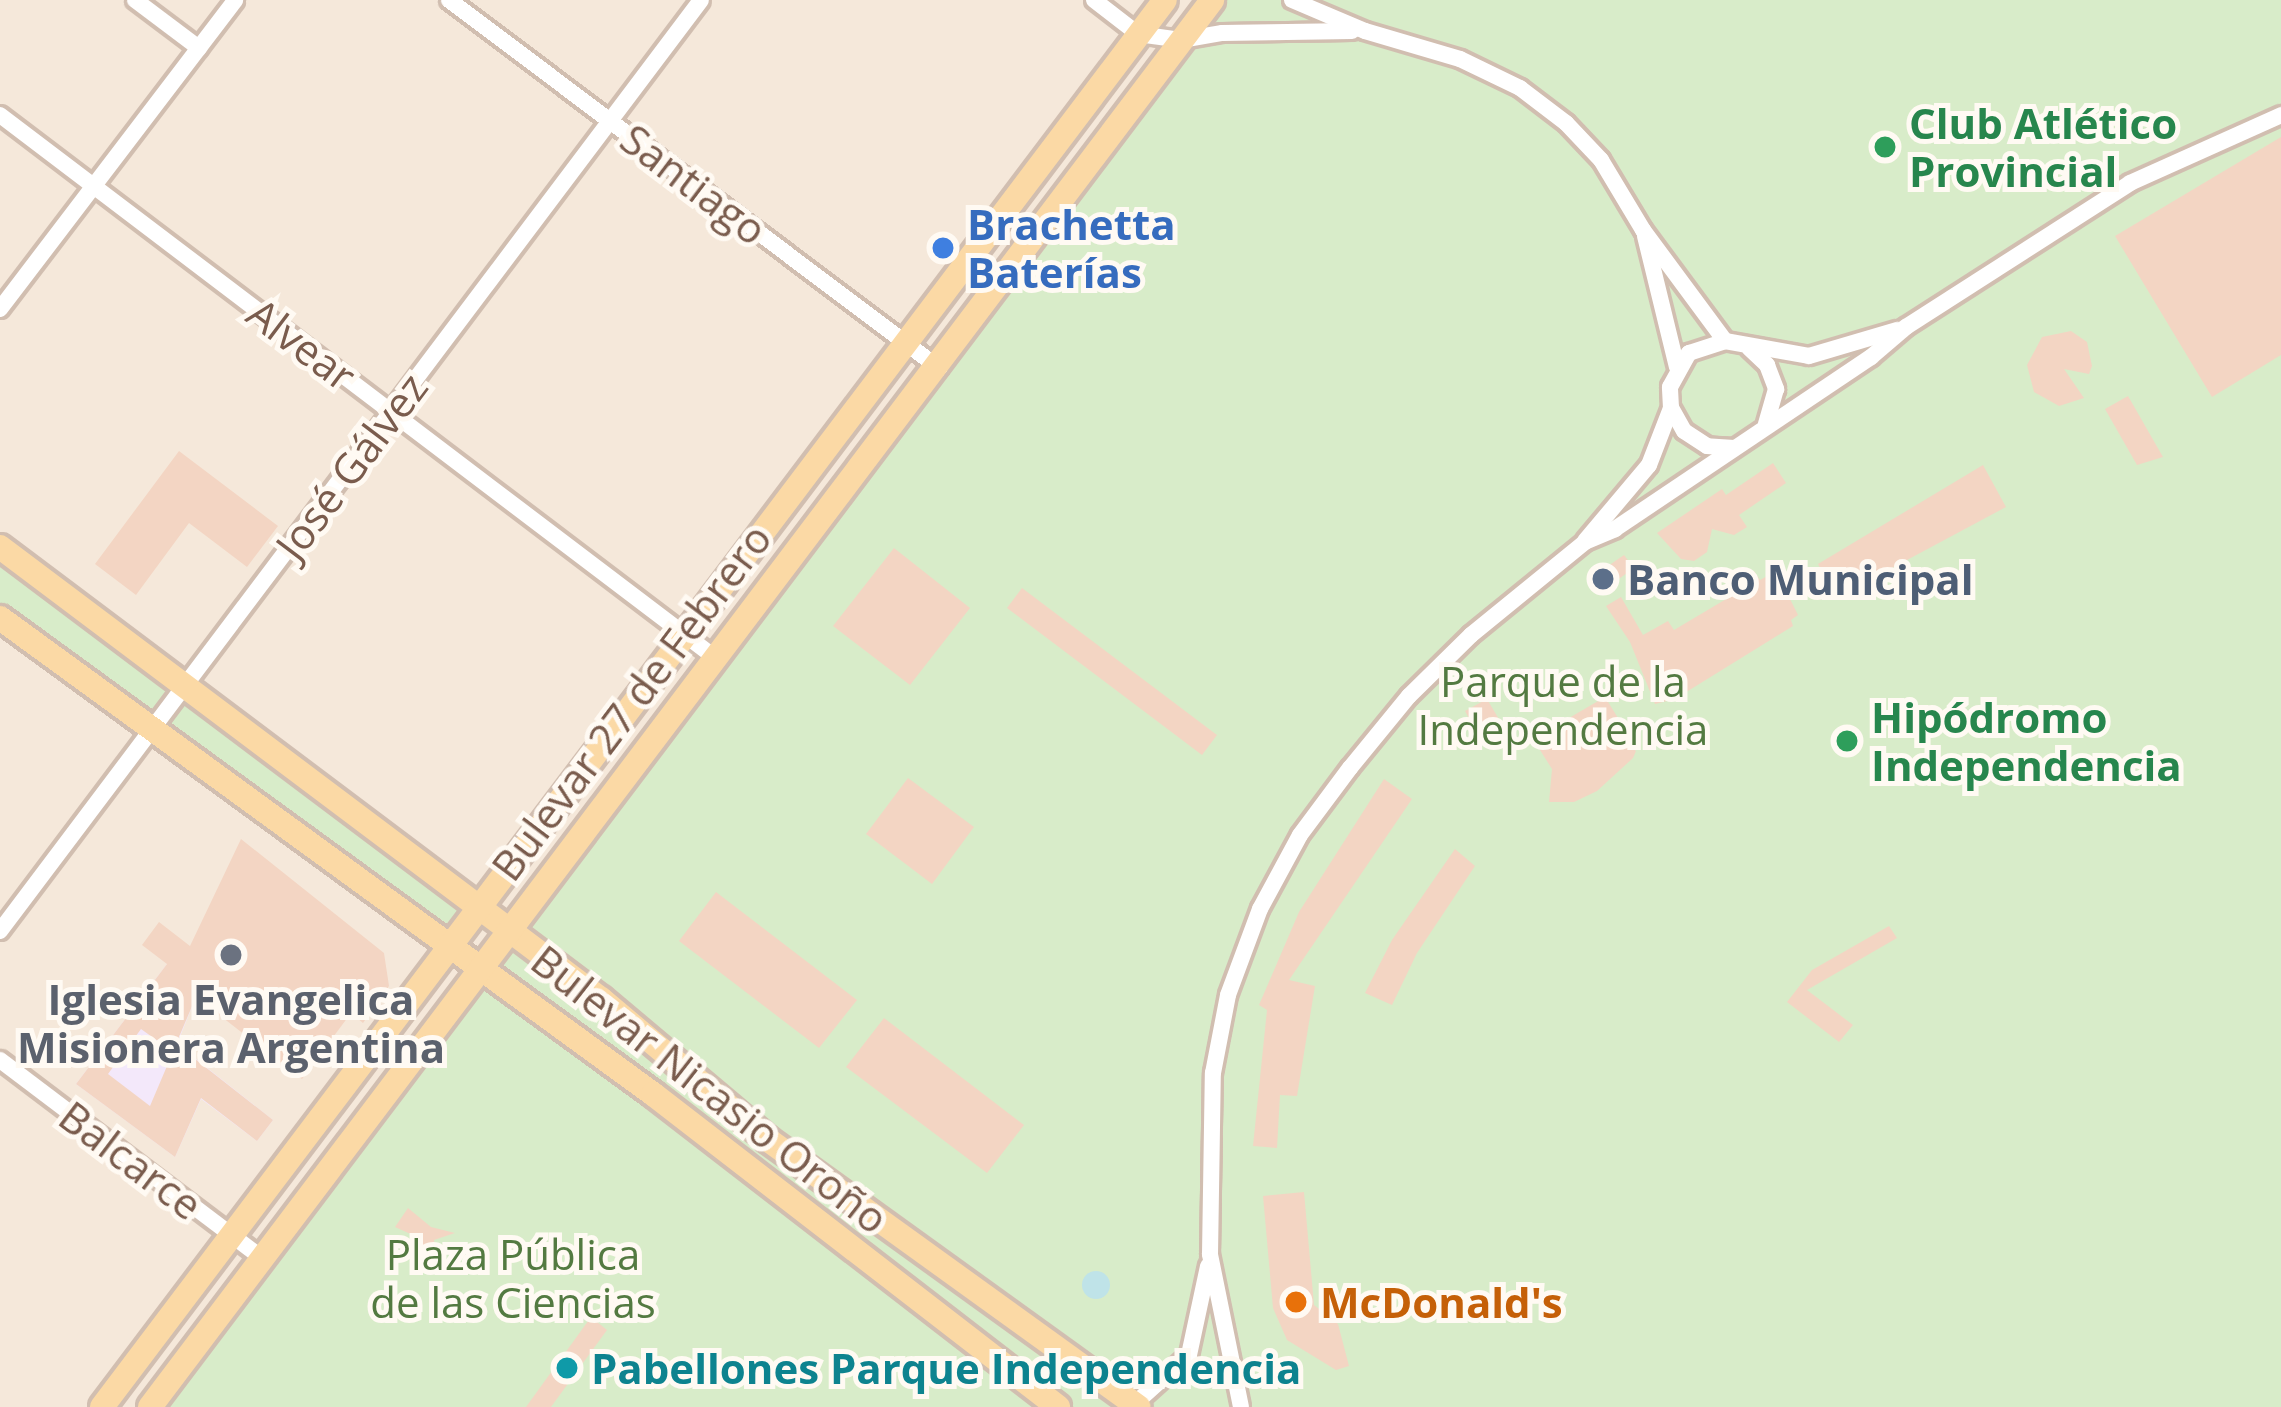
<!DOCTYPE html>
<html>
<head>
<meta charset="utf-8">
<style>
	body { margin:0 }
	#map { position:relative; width:2281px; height:1407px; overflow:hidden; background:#fdf6ec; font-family:"Open Sans",sans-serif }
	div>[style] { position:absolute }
	.residential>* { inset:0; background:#f5e8da }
	.education>* { inset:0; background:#f3e8fa }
	.green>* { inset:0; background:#d8ecc9 }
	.water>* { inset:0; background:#bfe3e8 }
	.round { border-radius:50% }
	.building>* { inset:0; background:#f3d5c3 }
	.roads { filter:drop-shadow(3px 0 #d1beb0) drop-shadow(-3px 0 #d1beb0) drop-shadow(0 3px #d1beb0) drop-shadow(0 -3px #d1beb0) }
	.street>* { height:16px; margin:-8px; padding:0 8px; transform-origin:8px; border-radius:8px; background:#fff }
	.primary>* { height:24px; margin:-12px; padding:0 12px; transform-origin:12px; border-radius:12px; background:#fbd9a5 }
	.dots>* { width:33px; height:33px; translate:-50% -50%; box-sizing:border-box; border:6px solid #fffaf3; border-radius:50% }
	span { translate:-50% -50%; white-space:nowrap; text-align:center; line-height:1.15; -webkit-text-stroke:10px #fffaf3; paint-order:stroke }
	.leisure-label { font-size:42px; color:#27864d; font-weight:700 }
	.left { translate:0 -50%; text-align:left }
	.street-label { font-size:42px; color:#7a5c4d }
	.shop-label { font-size:42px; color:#366cbe; font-weight:700 }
	.service-label { font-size:42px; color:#4e5e75; font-weight:700 }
	.park-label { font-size:42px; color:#537a41 }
	.worship-label { font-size:42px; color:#5b616d; font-weight:700 }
	.food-label { font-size:42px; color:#c56008; font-weight:700 }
	.culture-label { font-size:42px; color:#0d838f; font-weight:700 }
</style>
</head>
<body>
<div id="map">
	<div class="residential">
		<div style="clip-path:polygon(0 0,1212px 0,150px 1407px,0 1407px)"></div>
	</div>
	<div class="education">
		<div style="clip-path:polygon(167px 964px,196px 997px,177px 1044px,273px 1120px,257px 1141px,201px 1099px,175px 1157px,76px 1084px)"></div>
	</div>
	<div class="green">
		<div style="clip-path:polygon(1212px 0,2281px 0,2281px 1407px,150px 1407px)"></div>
		<div style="clip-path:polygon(0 547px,474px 908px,447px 944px,0 618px)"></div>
	</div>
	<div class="water">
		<div class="round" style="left:1082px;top:1271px;width:28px;height:28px"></div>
	</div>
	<div class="building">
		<div style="clip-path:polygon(2281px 137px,2281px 355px,2212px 397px,2115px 236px)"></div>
		<div style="clip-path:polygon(2071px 331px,2087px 342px,2092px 366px,2089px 374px,2064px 369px,2084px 398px,2059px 406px,2034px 392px,2027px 365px,2042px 337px)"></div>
		<div style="clip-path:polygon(2128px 396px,2163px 457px,2137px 465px,2105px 409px)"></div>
		<div style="clip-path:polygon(179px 451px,278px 526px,247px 567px,189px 523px,136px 595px,95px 564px)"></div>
		<div style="clip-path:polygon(1773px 463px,1786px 483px,1739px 515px,1747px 527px,1734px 535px,1712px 529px,1707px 552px,1694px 561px,1681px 559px,1657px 533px,1722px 489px,1726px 495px)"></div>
		<div style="clip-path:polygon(1983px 465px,2006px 507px,1836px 598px,1818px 564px)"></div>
		<div style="clip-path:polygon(894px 548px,970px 608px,910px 685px,833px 626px)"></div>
		<div style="clip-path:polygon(1624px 555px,1634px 568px,1602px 591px,1592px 577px)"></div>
		<div style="clip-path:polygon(1754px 571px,1760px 580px,1776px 571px,1798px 615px,1791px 620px,1793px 626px,1675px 699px,1655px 704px,1630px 642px,1606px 606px,1621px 597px,1643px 635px,1668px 621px,1674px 630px,1738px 592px,1734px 583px)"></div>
		<div style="clip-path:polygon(1022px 588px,1217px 735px,1202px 755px,1007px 608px)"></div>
		<div style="clip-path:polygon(1605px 697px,1618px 718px,1619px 738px,1636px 751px,1633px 758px,1597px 791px,1574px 802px,1549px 802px,1552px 769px,1533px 739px)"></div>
		<div style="clip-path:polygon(1487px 699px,1503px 726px,1480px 739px,1465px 711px)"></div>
		<div style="clip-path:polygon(908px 778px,974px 827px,932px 884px,866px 834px)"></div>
		<div style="clip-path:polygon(1384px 779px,1412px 799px,1289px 980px,1315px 986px,1297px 1096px,1280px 1095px,1277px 1148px,1253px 1146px,1267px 1010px,1259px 1005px,1299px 912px)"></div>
		<div style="clip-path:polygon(evenodd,241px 839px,384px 953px,389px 986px,363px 1023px,351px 1013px,302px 1079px,196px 997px,176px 1044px,273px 1120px,257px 1141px,201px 1098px,175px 1157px,76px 1084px,167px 964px,142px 945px,159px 922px,190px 946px,241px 839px,141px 1029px,173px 1052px,150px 1106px,108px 1074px,141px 1029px)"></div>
		<div style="clip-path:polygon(1455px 849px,1475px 866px,1417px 953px,1392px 1005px,1365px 993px,1392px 940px)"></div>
		<div style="clip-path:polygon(716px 892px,857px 1000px,819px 1048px,679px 941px)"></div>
		<div style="clip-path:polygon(1889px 926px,1897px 938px,1807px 990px,1853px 1025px,1839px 1042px,1787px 1002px,1812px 970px)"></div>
		<div style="clip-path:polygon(884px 1018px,1024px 1125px,987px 1173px,846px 1067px)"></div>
		<div style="clip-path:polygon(1304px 1192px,1314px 1305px,1338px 1324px,1349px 1366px,1336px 1370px,1287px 1340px,1273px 1308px,1263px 1196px)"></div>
		<div style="clip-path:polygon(408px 1208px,431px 1227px,455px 1233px,434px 1240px,439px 1269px,415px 1236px,395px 1227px)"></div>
		<div style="clip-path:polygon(591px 1317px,607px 1330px,551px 1407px,526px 1407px)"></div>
	</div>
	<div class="roads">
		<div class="street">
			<div style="left:135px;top:0;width:80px;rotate:36.9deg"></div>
			<div style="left:449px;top:0;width:613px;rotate:36.91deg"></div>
			<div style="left:1094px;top:0;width:56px;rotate:37.7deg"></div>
			<div style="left:1138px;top:34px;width:43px;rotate:7.9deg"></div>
			<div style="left:1181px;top:40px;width:42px;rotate:-9.7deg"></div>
			<div style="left:1222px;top:33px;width:130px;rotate:-0.9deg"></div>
			<div style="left:1292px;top:0;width:79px;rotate:23deg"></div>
			<div style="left:1365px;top:31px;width:99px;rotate:16.4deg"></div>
			<div style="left:1460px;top:59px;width:67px;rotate:25.8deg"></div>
			<div style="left:1520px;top:88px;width:58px;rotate:37.3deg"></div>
			<div style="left:1566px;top:123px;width:51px;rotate:46.6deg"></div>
			<div style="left:1601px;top:160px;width:82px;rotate:59deg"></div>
			<div style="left:1643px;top:230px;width:138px;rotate:53.5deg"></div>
			<div style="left:0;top:115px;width:901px;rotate:37.2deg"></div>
			<div style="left:1645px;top:236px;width:135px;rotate:76.3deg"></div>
			<div style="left:0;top:309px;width:388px;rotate:-52.7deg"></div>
			<div style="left:1749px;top:348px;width:25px;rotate:43deg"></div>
			<div style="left:1767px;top:365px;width:26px;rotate:69deg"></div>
			<div style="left:1776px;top:389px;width:37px;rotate:106deg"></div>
			<div style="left:1734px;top:448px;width:27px;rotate:-176deg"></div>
			<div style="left:1707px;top:446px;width:27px;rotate:-147deg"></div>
			<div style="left:1684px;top:431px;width:26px;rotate:-119deg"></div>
			<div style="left:1671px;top:408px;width:21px;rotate:-93deg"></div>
			<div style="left:1670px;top:387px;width:39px;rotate:-61deg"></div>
			<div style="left:1689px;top:353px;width:38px;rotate:-18deg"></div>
			<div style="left:1725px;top:341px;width:85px;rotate:10.1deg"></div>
			<div style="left:1809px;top:356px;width:92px;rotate:-16.5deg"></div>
			<div style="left:1585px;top:541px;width:99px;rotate:-49.9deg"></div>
			<div style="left:1649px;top:465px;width:61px;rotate:-68.9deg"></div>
			<div style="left:0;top:931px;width:1165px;rotate:-53.02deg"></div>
			<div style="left:0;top:1060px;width:330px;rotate:37.1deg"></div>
			<div style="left:1131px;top:1407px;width:78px;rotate:-41.9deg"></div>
			<div style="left:1189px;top:1355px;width:91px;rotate:-77.9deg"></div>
			<div style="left:1241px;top:1407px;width:156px;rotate:-101.5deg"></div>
			<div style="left:1210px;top:1254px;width:181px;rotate:-89.1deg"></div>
			<div style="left:1213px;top:1073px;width:79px;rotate:-79.1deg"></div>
			<div style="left:1228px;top:995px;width:92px;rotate:-69.6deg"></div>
			<div style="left:1260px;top:909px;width:84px;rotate:-61.6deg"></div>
			<div style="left:1300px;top:835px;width:84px;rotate:-53.3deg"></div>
			<div style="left:1350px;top:768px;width:93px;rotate:-50.7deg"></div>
			<div style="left:1409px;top:696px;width:87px;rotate:-44.5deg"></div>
			<div style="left:1471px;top:635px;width:147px;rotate:-39.2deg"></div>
			<div style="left:1585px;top:542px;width:33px;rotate:-23deg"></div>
			<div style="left:1615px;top:529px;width:308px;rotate:-33.9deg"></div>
			<div style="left:1871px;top:357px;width:46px;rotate:-40.6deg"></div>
			<div style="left:1906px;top:327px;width:266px;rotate:-32.7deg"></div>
			<div style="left:2130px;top:183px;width:166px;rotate:-24.2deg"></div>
		</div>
		<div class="primary">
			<div style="left:0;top:547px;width:752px;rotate:36.95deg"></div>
			<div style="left:601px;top:999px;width:217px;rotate:40.1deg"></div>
			<div style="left:767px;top:1139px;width:458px;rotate:35.8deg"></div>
			<div style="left:0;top:618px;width:808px;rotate:36.09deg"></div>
			<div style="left:653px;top:1094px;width:512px;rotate:37.7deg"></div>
			<div style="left:102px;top:1407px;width:1763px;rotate:-52.93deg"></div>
			<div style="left:150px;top:1407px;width:1763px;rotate:-52.95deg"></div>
		</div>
	</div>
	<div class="dots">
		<div style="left:1885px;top:147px;background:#2e9e5b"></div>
		<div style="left:943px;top:248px;background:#3f7fe0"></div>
		<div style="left:1603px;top:579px;background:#5c6f8a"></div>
		<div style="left:1847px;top:741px;background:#2e9e5b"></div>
		<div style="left:231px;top:955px;background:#6b7280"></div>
		<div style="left:1296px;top:1302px;background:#e8710a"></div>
		<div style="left:567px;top:1368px;background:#0f9aa8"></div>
	</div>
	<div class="leisure-label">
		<span class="left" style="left:1909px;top:147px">Club Atlético<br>Provincial</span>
		<span class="left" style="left:1871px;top:741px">Hipódromo<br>Independencia</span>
	</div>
	<div class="street-label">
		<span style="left:694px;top:184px;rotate:37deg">Santiago</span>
		<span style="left:302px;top:344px;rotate:37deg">Alvear</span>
		<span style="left:351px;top:466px;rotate:-53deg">José Gálvez</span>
		<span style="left:631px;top:702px;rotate:-53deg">Bulevar 27 de Febrero</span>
		<span style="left:710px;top:1089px;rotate:38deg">Bulevar Nicasio Oroño</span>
		<span style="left:131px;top:1160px;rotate:37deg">Balcarce</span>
	</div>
	<div class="shop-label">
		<span class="left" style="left:967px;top:248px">Brachetta<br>Baterías</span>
	</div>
	<div class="service-label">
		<span class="left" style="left:1627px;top:579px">Banco Municipal</span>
	</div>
	<div class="park-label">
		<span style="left:1563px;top:705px">Parque de la<br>Independencia</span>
		<span style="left:513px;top:1278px">Plaza Pública<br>de las Ciencias</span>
	</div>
	<div class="worship-label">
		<span style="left:231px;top:1023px">Iglesia Evangelica<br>Misionera Argentina</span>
	</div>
	<div class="food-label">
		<span class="left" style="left:1320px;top:1302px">McDonald's</span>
	</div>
	<div class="culture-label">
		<span class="left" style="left:591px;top:1368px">Pabellones Parque Independencia</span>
	</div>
</div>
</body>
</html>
